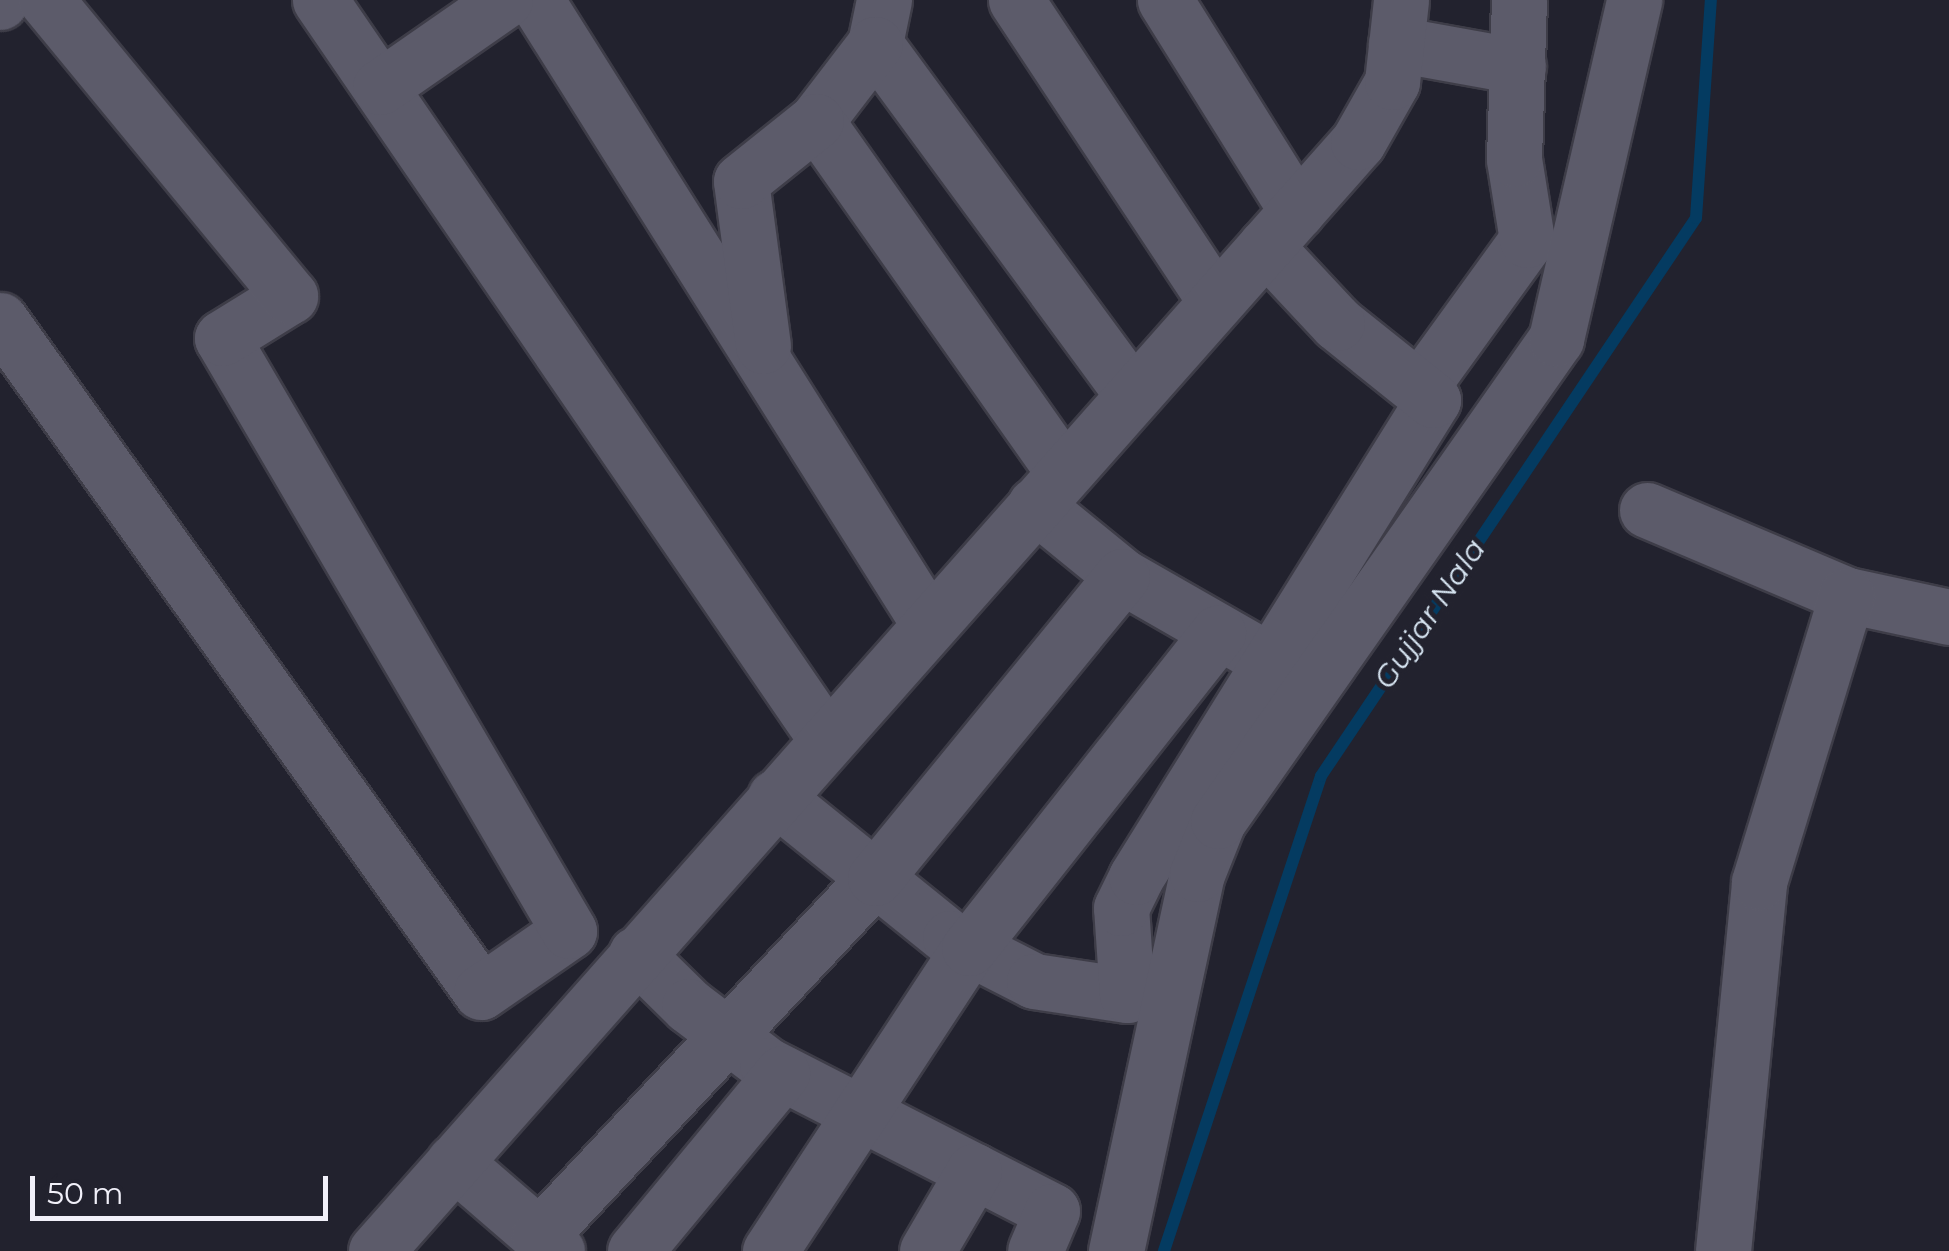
<!DOCTYPE html>
<html>
<head>
<meta charset="utf-8">
<style>
	body { margin:0 }
	#map { position:relative; width:1949px; height:1251px; overflow:hidden; background:#22222e; font-family:Montserrat,sans-serif }
	div>[style] { position:absolute }
	.stream>* { height:12px; margin:-6px; padding:0 6px; transform-origin:6px; border-radius:6px; background:#043b61 }
	.roads { filter:drop-shadow(2px 0 #3e3d48) drop-shadow(-2px 0 #3e3d48) drop-shadow(0 2px #3e3d48) drop-shadow(0 -2px #3e3d48) }
	.minor>* { height:55px; margin:-27.5px; padding:0 27.5px; transform-origin:27.5px; border-radius:27.5px; background:#5c5b6a }
	span { translate:-50% -50%; white-space:nowrap; text-align:center; line-height:1.15; -webkit-text-stroke:10px #22222e; paint-order:stroke }
	.water-label { font-size:30px; color:#d6e4f1; font-style:italic }
	.scale { position:absolute; left:30px; top:1176px; width:298px; height:45px; box-sizing:border-box; border:5px solid #f1f0f9; border-top:0; padding-left:12px; font-size:30px; line-height:35px; white-space:nowrap; color:#f1f0f9; -webkit-text-stroke:8px #22222e; paint-order:stroke }
</style>
</head>
<body>
<div id="map">
	<div class="stream">
		<div style="left:1164px;top:1251px;width:500px;rotate:-71.71deg"></div>
		<div style="left:1321px;top:776px;width:672px;rotate:-56.1deg"></div>
		<div style="left:1696px;top:218px;width:219px;rotate:-86.1deg"></div>
	</div>
	<div class="roads">
		<div class="minor">
			<div style="left:320px;top:0;width:896px;rotate:55.6deg"></div>
			<div style="left:536px;top:0;width:737px;rotate:57.8deg"></div>
			<div style="left:884px;top:0;width:45px;rotate:101.6deg"></div>
			<div style="left:875px;top:44px;width:436px;rotate:53.7deg"></div>
			<div style="left:1016px;top:0;width:362px;rotate:56.5deg"></div>
			<div style="left:1165px;top:0;width:249px;rotate:58deg"></div>
			<div style="left:0;top:2px;width:2px;rotate:-63deg"></div>
			<div style="left:875px;top:44px;width:97px;rotate:127.5deg"></div>
			<div style="left:816px;top:121px;width:430px;rotate:54.8deg"></div>
			<div style="left:1396px;top:44px;width:124px;rotate:10.2deg"></div>
			<div style="left:380px;top:87px;width:152px;rotate:-34.8deg"></div>
			<div style="left:0;top:320px;width:826px;rotate:54.41deg"></div>
			<div style="left:481px;top:992px;width:107px;rotate:-34.7deg"></div>
			<div style="left:569px;top:931px;width:687px;rotate:-120.33deg"></div>
			<div style="left:222px;top:338px;width:80px;rotate:-31.7deg"></div>
			<div style="left:290px;top:296px;width:384px;rotate:-129.5deg"></div>
			<div style="left:763px;top:346px;width:166px;rotate:-97.6deg"></div>
			<div style="left:741px;top:181px;width:96px;rotate:-38.7deg"></div>
			<div style="left:1419px;top:389px;width:184px;rotate:-54.1deg"></div>
			<div style="left:1527px;top:240px;width:82px;rotate:-99.1deg"></div>
			<div style="left:1514px;top:159px;width:159px;rotate:-88.2deg"></div>
			<div style="left:1035px;top:505px;width:112px;rotate:39.2deg"></div>
			<div style="left:1122px;top:576px;width:149px;rotate:29.8deg"></div>
			<div style="left:1647px;top:510px;width:217px;rotate:23deg"></div>
			<div style="left:1847px;top:595px;width:104px;rotate:12.2deg"></div>
			<div style="left:775px;top:797px;width:225px;rotate:38.9deg"></div>
			<div style="left:950px;top:938px;width:94px;rotate:27.1deg"></div>
			<div style="left:1034px;top:981px;width:94px;rotate:8.6deg"></div>
			<div style="left:1127px;top:995px;width:87px;rotate:-93.9deg"></div>
			<div style="left:1121px;top:908px;width:34px;rotate:-64deg"></div>
			<div style="left:1136px;top:877px;width:562px;rotate:-58.09deg"></div>
			<div style="left:1433px;top:400px;width:123px;rotate:-141.3deg"></div>
			<div style="left:1337px;top:323px;width:105px;rotate:-133.1deg"></div>
			<div style="left:636px;top:954px;width:74px;rotate:44.5deg"></div>
			<div style="left:689px;top:1006px;width:98px;rotate:37.1deg"></div>
			<div style="left:767px;top:1065px;width:320px;rotate:27.1deg"></div>
			<div style="left:1052px;top:1211px;width:43px;rotate:113deg"></div>
			<div style="left:454px;top:1162px;width:136px;rotate:40.8deg"></div>
			<div style="left:539px;top:1236px;width:491px;rotate:-46.8deg"></div>
			<div style="left:875px;top:878px;width:390px;rotate:-50.7deg"></div>
			<div style="left:376px;top:1251px;width:1481px;rotate:-48.48deg"></div>
			<div style="left:1358px;top:142px;width:69px;rotate:-60.5deg"></div>
			<div style="left:1392px;top:82px;width:82px;rotate:-83.7deg"></div>
			<div style="left:635px;top:1251px;width:231px;rotate:-50.4deg"></div>
			<div style="left:770px;top:1251px;width:363px;rotate:-56.7deg"></div>
			<div style="left:969px;top:948px;width:402px;rotate:-51.7deg"></div>
			<div style="left:927px;top:1251px;width:93px;rotate:-59.6deg"></div>
			<div style="left:1116px;top:1251px;width:386px;rotate:-77.9deg"></div>
			<div style="left:1197px;top:874px;width:57px;rotate:-68.4deg"></div>
			<div style="left:1218px;top:821px;width:589px;rotate:-54.96deg"></div>
			<div style="left:1556px;top:339px;width:348px;rotate:-77deg"></div>
			<div style="left:1723px;top:1251px;width:371px;rotate:-84.4deg"></div>
			<div style="left:1759px;top:882px;width:300px;rotate:-73deg"></div>
		</div>
	</div>
	<div class="water-label">
		<span style="left:1430px;top:614px;rotate:-56deg">Gujjar Nala</span>
	</div>
	<div class="scale">50 m</div>
</div>
</body>
</html>
